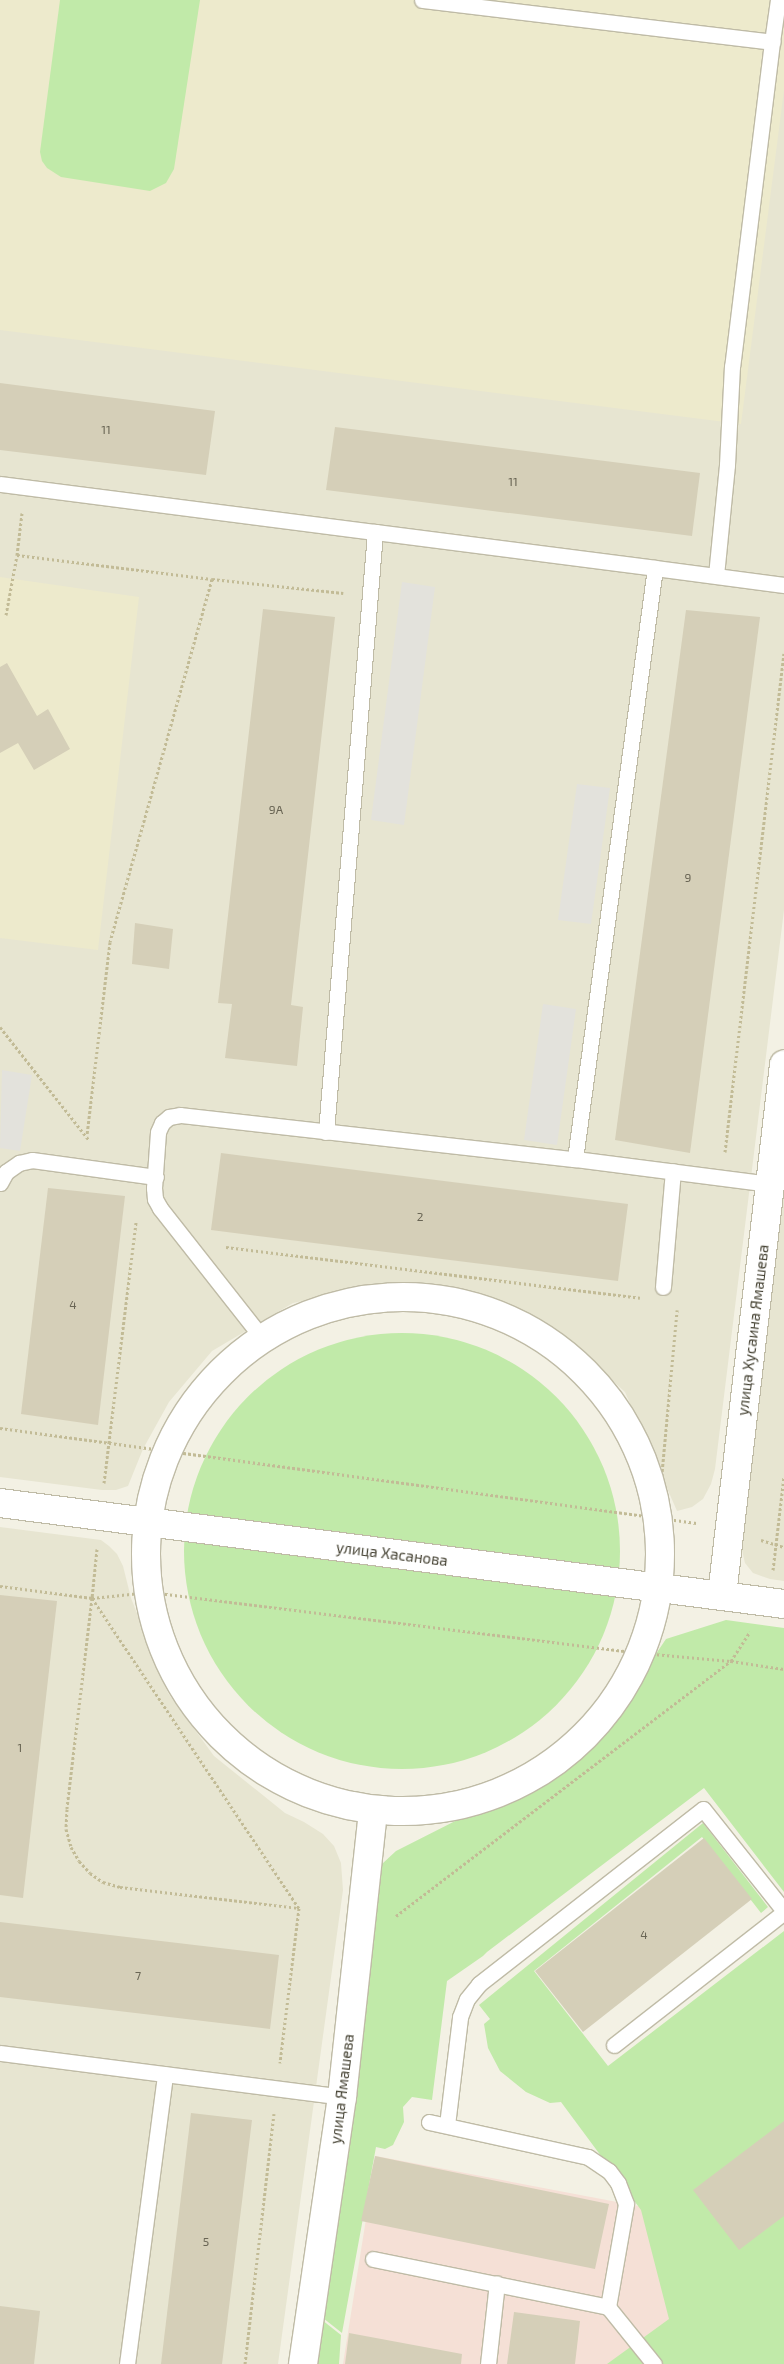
<!DOCTYPE html>
<html>
<head>
<meta charset="utf-8">
<style>
	body { margin:0 }
	#map { position:relative; width:784px; height:2364px; overflow:hidden; background:#f3f1e4; font-family:"Exo 2",sans-serif }
	div>[style] { position:absolute }
	.residential>* { inset:0; background:#e7e5d1 }
	.education>* { inset:0; background:#edeacc }
	.medical>* { inset:0; background:#f5e0d6 }
	.green>* { inset:0; background:#c1eaa9 }
	.round { border-radius:50% }
	.parking>* { inset:0; background:#e3e2dc }
	.building>* { inset:0; background:#d5cfb8 }
	.path>* { height:3px; margin-top:-1.5px; transform-origin:0; background:repeating-linear-gradient(90deg,#c2bb96 0 2.5px,transparent 0 5px) }
	.roads { filter:drop-shadow(1px 0 #bfbba6) drop-shadow(-1px 0 #bfbba6) drop-shadow(0 1px #bfbba6) drop-shadow(0 -1px #bfbba6) }
	.service>* { height:15px; margin:-7.5px; padding:0 7.5px; transform-origin:7.5px; border-radius:7.5px; background:#fff }
	.minor>* { height:28px; margin:-14px; padding:0 14px; transform-origin:14px; border-radius:14px; background:#fff }
	.minor>.ring { margin:-14px; padding:0; box-sizing:content-box; background:none; border:28px solid #fff; border-radius:50% }
	span { translate:-50% -50%; white-space:nowrap; text-align:center; line-height:1.15; -webkit-text-stroke:4.5px #fff; paint-order:stroke }
	.number-label { font-size:12px; color:#696554 }
	.number-label span { -webkit-text-stroke-width:0 }
	.street-label { font-size:15px; color:#454233 }
</style>
</head>
<body>
<div id="map">
	<div class="residential">
		<div style="clip-path:polygon(0 0,784px 0,784px 910px,715px 1469px,711px 1484px,703px 1499px,692px 1507px,677px 1511px,625px 1392px,559px 1332px,481px 1293px,387px 1283px,293px 1303px,212px 1351px,169px 1402px,143px 1449px,128px 1486px,116px 1490px,102px 1490px,0 1477px)"></div>
		<div style="clip-path:polygon(784px 1192px,784px 1581px,770px 1579px,753px 1573px,745px 1563px,741px 1546px)"></div>
		<div style="clip-path:polygon(0 1527px,101px 1540px,109px 1546px,117px 1554px,123px 1566px,131px 1598px,168px 1693px,214px 1756px,285px 1813px,304px 1822px,323px 1834px,334px 1846px,341px 1863px,343px 1890px,278px 2364px,0 2364px)"></div>
	</div>
	<div class="education">
		<div style="clip-path:polygon(0 0,784px 0,784px 90px,741px 424px,0 330px)"></div>
		<div style="clip-path:polygon(0 577px,139px 597px,98px 950px,0 938px)"></div>
	</div>
	<div class="medical">
		<div style="clip-path:polygon(376px 2156px,659px 2210px,784px 2364px,343px 2364px)"></div>
	</div>
	<div class="green">
		<div style="clip-path:polygon(60px 0,200px 0,174px 169px,166px 183px,150px 191px,61px 177px,47px 168px,42px 161px,40px 152px)"></div>
		<div class="round" style="left:184px;top:1333px;width:436px;height:436px"></div>
		<div style="clip-path:polygon(726px 1620px,784px 1628px,784px 1892px,704px 1788px,487px 1952px,483px 1956px,447px 1981px,432px 2100px,412px 2097px,403px 2107px,404px 2122px,393px 2145px,385px 2149px,376px 2147px,342px 2333px,323px 2318px,342px 2115px,356px 2099px,368px 1893px,382px 1864px,396px 1851px,473px 1812px,537px 1784px,606px 1728px,666px 1639px)"></div>
		<div style="clip-path:polygon(703px 1823px,768px 1907px,761px 1913px,702px 1837px,534px 1971px,608px 2066px,784px 1931px,784px 2364px,607px 2364px,669px 2319px,641px 2210px,561px 2102px,550px 2103px,526px 2092px,500px 2071px,488px 2048px,484px 2024px,490px 2019px,479px 2005px)"></div>
		<div style="clip-path:polygon(322px 2320px,341px 2335px,339px 2364px,309px 2364px)"></div>
	</div>
	<div class="parking">
		<div style="clip-path:polygon(402px 582px,435px 587px,404px 825px,371px 820px)"></div>
		<div style="clip-path:polygon(577px 784px,610px 788px,591px 924px,558px 920px)"></div>
		<div style="clip-path:polygon(543px 1004px,576px 1009px,557px 1145px,524px 1140px)"></div>
		<div style="clip-path:polygon(2px 1070px,32px 1075px,20px 1151px,0 1148px)"></div>
	</div>
	<div class="building">
		<div style="clip-path:polygon(0 383px,215px 411px,206px 475px,0 450px)"></div>
		<div style="clip-path:polygon(335px 427px,700px 473px,692px 536px,326px 490px)"></div>
		<div style="clip-path:polygon(263px 609px,335px 617px,291px 1005px,303px 1007px,297px 1066px,225px 1058px,232px 1004px,218px 1003px)"></div>
		<div style="clip-path:polygon(686px 610px,760px 617px,690px 1153px,615px 1140px)"></div>
		<div style="clip-path:polygon(7px 663px,37px 716px,48px 709px,70px 749px,34px 770px,18px 743px,0 753px,0 667px)"></div>
		<div style="clip-path:polygon(135px 923px,173px 929px,169px 969px,132px 964px)"></div>
		<div style="clip-path:polygon(221px 1153px,628px 1204px,618px 1281px,211px 1230px)"></div>
		<div style="clip-path:polygon(48px 1188px,125px 1196px,98px 1425px,21px 1414px)"></div>
		<div style="clip-path:polygon(0 1595px,57px 1601px,23px 1898px,0 1895px)"></div>
		<div style="clip-path:polygon(704px 1838px,752px 1899px,583px 2032px,535px 1971px)"></div>
		<div style="clip-path:polygon(0 1922px,279px 1955px,270px 2029px,0 1997px)"></div>
		<div style="clip-path:polygon(191px 2113px,252px 2120px,222px 2364px,161px 2364px)"></div>
		<div style="clip-path:polygon(784px 2121px,784px 2216px,739px 2250px,693px 2190px)"></div>
		<div style="clip-path:polygon(375px 2156px,609px 2204px,595px 2269px,361px 2221px)"></div>
		<div style="clip-path:polygon(0 2306px,40px 2311px,34px 2364px,0 2364px)"></div>
		<div style="clip-path:polygon(514px 2312px,580px 2321px,575px 2364px,507px 2364px)"></div>
		<div style="clip-path:polygon(349px 2333px,462px 2354px,461px 2364px,345px 2364px)"></div>
	</div>
	<div class="path">
		<div style="left:22px;top:513px;width:42px;rotate:96.8deg"></div>
		<div style="left:17px;top:555px;width:196px;rotate:7deg"></div>
		<div style="left:212px;top:579px;width:377px;rotate:105.7deg"></div>
		<div style="left:110px;top:942px;width:195px;rotate:96.8deg"></div>
		<div style="left:212px;top:579px;width:132px;rotate:6.1deg"></div>
		<div style="left:6px;top:615px;width:61px;rotate:-79.6deg"></div>
		<div style="left:0;top:1027px;width:144px;rotate:51.8deg"></div>
		<div style="left:725px;top:1152px;width:502px;rotate:-83.26deg"></div>
		<div style="left:226px;top:1247px;width:417px;rotate:7deg"></div>
		<div style="left:0;top:1428px;width:703px;rotate:7.76deg"></div>
		<div style="left:104px;top:1483px;width:264px;rotate:-83deg"></div>
		<div style="left:658px;top:1516px;width:207px;rotate:-84.7deg"></div>
		<div style="left:761px;top:1540px;width:24px;rotate:17deg"></div>
		<div style="left:97px;top:1549px;width:49px;rotate:95.8deg"></div>
		<div style="left:92px;top:1598px;width:58px;rotate:-5.9deg"></div>
		<div style="left:150px;top:1592px;width:496px;rotate:7.1deg"></div>
		<div style="left:642px;top:1653px;width:89px;rotate:5.1deg"></div>
		<div style="left:731px;top:1661px;width:35px;rotate:-57deg"></div>
		<div style="left:773px;top:1570px;width:95px;rotate:-83.3deg"></div>
		<div style="left:0;top:1586px;width:93px;rotate:7.4deg"></div>
		<div style="left:92px;top:1598px;width:373px;rotate:56.3deg"></div>
		<div style="left:299px;top:1908px;width:156px;rotate:97deg"></div>
		<div style="left:92px;top:1598px;width:212px;rotate:96.8deg"></div>
		<div style="left:67px;top:1809px;width:20px;rotate:93deg"></div>
		<div style="left:66px;top:1829px;width:19px;rotate:74deg"></div>
		<div style="left:71px;top:1847px;width:16px;rotate:60deg"></div>
		<div style="left:79px;top:1861px;width:16px;rotate:47deg"></div>
		<div style="left:90px;top:1873px;width:16px;rotate:35deg"></div>
		<div style="left:103px;top:1882px;width:18px;rotate:16deg"></div>
		<div style="left:120px;top:1887px;width:179px;rotate:6.7deg"></div>
		<div style="left:396px;top:1916px;width:421px;rotate:-37.3deg"></div>
		<div style="left:731px;top:1661px;width:54px;rotate:8.6deg"></div>
		<div style="left:245px;top:2364px;width:252px;rotate:-83.4deg"></div>
	</div>
	<div class="roads">
		<div class="service">
			<div style="left:422px;top:0;width:353px;rotate:6.8deg"></div>
			<div style="left:772px;top:42px;width:326px;rotate:97deg"></div>
			<div style="left:732px;top:366px;width:99px;rotate:92.9deg"></div>
			<div style="left:727px;top:465px;width:111px;rotate:95.7deg"></div>
			<div style="left:772px;top:42px;width:42px;rotate:-81.9deg"></div>
			<div style="left:0;top:484px;width:378px;rotate:7.3deg"></div>
			<div style="left:326px;top:1132px;width:602px;rotate:-85.33deg"></div>
			<div style="left:375px;top:532px;width:282px;rotate:7.3deg"></div>
			<div style="left:575px;top:1159px;width:197px;rotate:7.3deg"></div>
			<div style="left:0;top:1183px;width:13px;rotate:-61deg"></div>
			<div style="left:6px;top:1172px;width:16px;rotate:-35deg"></div>
			<div style="left:19px;top:1163px;width:13px;rotate:-13deg"></div>
			<div style="left:32px;top:1160px;width:125px;rotate:7.8deg"></div>
			<div style="left:663px;top:1287px;width:116px;rotate:-85.1deg"></div>
			<div style="left:263px;top:1339px;width:167px;rotate:-128.2deg"></div>
			<div style="left:160px;top:1208px;width:10px;rotate:-119deg"></div>
			<div style="left:155px;top:1199px;width:11px;rotate:-95deg"></div>
			<div style="left:154px;top:1188px;width:56px;rotate:-85.9deg"></div>
			<div style="left:158px;top:1132px;width:10px;rotate:-66deg"></div>
			<div style="left:162px;top:1123px;width:9px;rotate:-41deg"></div>
			<div style="left:169px;top:1117px;width:11px;rotate:-10deg"></div>
			<div style="left:180px;top:1115px;width:397px;rotate:6.4deg"></div>
			<div style="left:575px;top:1159px;width:596px;rotate:-82.29deg"></div>
			<div style="left:655px;top:568px;width:130px;rotate:7.5deg"></div>
			<div style="left:614px;top:2045px;width:216px;rotate:-38deg"></div>
			<div style="left:0;top:2053px;width:345px;rotate:7.3deg"></div>
			<div style="left:429px;top:2122px;width:163px;rotate:12.4deg"></div>
			<div style="left:588px;top:2157px;width:25px;rotate:34deg"></div>
			<div style="left:609px;top:2171px;width:15px;rotate:53deg"></div>
			<div style="left:618px;top:2183px;width:22px;rotate:69deg"></div>
			<div style="left:626px;top:2204px;width:105px;rotate:99.9deg"></div>
			<div style="left:447px;top:2125px;width:109px;rotate:-83.1deg"></div>
			<div style="left:460px;top:2017px;width:19px;rotate:-69deg"></div>
			<div style="left:467px;top:1999px;width:19px;rotate:-51deg"></div>
			<div style="left:479px;top:1984px;width:284px;rotate:-38deg"></div>
			<div style="left:703px;top:1809px;width:130px;rotate:51.5deg"></div>
			<div style="left:373px;top:2259px;width:240px;rotate:11.5deg"></div>
			<div style="left:608px;top:2307px;width:73px;rotate:51.1deg"></div>
			<div style="left:127px;top:2364px;width:292px;rotate:-82.5deg"></div>
			<div style="left:488px;top:2364px;width:81px;rotate:-83.7deg"></div>
		</div>
		<div class="minor">
			<div class="ring" style="left:146px;top:1297px;width:486px;height:486px"></div>
			<div style="left:0;top:1503px;width:790px;rotate:7.34deg"></div>
			<div style="left:722px;top:1595px;width:534px;rotate:-83.33deg"></div>
			<div style="left:303px;top:2364px;width:270px;rotate:-81.7deg"></div>
			<div style="left:342px;top:2097px;width:286px;rotate:-83.8deg"></div>
		</div>
	</div>
	<div class="number-label">
		<span style="left:106px;top:430px">11</span>
		<span style="left:513px;top:482px">11</span>
		<span style="left:276px;top:810px">9А</span>
		<span style="left:688px;top:878px">9</span>
		<span style="left:420px;top:1217px">2</span>
		<span style="left:73px;top:1305px">4</span>
		<span style="left:20px;top:1748px">1</span>
		<span style="left:644px;top:1935px">4</span>
		<span style="left:138px;top:1976px">7</span>
		<span style="left:206px;top:2242px">5</span>
	</div>
	<div class="street-label">
		<span style="left:753px;top:1330px;rotate:-83deg">улица Хусаина Ямашева</span>
		<span style="left:392px;top:1554px;rotate:7deg">улица Хасанова</span>
		<span style="left:342px;top:2089px;rotate:-83deg">улица Ямашева</span>
	</div>
</div>
</body>
</html>
